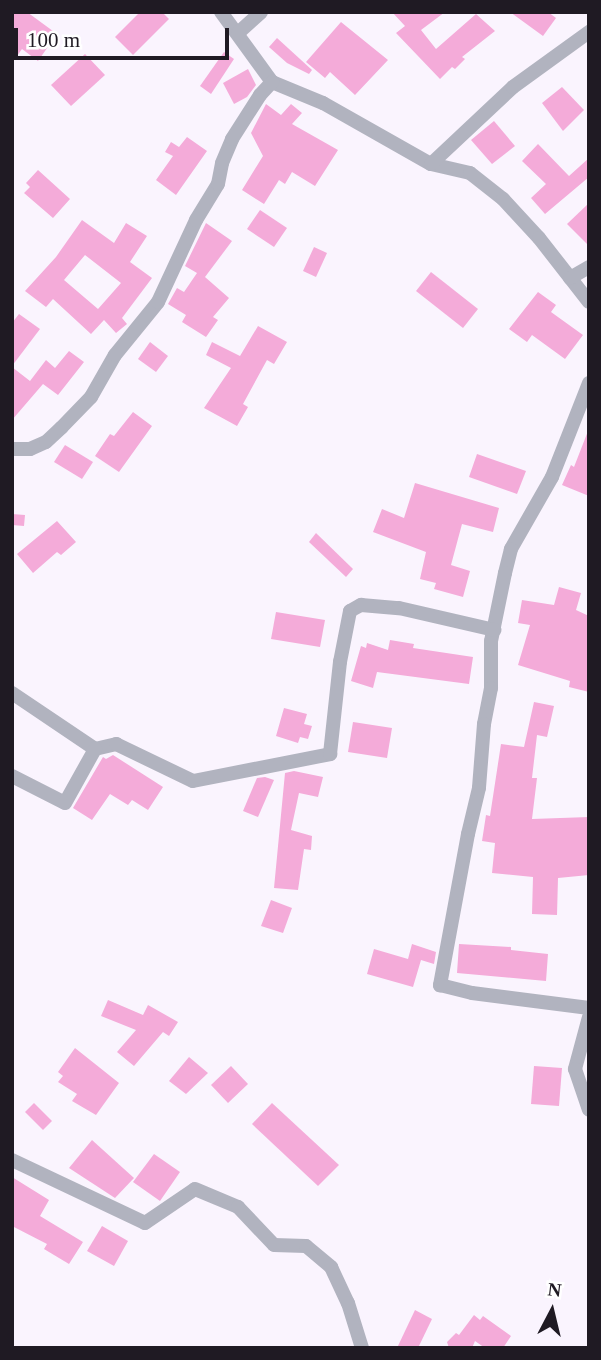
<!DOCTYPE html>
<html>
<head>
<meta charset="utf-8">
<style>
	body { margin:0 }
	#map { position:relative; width:601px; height:1360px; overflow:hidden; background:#faf4fe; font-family:"Times New Roman",serif }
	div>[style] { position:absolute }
	.building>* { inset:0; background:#f4abd9 }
	.minor>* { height:14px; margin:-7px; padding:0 7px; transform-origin:7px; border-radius:7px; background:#b1b3bf }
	span { translate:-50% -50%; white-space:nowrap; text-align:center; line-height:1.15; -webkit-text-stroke:5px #fff; paint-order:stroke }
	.frame { position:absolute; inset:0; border:14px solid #1f1a23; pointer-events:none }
	.north { position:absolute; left:517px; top:1276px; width:70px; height:70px; -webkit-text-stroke:5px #fff; paint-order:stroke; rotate:7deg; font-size:19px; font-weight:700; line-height:28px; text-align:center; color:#1f1a23 }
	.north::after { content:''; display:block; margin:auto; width:24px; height:32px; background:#1f1a23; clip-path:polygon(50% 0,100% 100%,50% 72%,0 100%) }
	.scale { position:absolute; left:14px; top:28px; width:215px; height:32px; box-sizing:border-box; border:4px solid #1f1a23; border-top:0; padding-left:9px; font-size:21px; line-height:24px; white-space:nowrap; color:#1f1a23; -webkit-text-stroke:5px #fff; paint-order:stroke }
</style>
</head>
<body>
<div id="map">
	<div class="building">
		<div style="clip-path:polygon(12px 12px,27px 12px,57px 34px,38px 61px,22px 49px,12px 63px)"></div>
		<div style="clip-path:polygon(140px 12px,162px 12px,169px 19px,133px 55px,115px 37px)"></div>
		<div style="clip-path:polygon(392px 12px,445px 12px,421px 30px,436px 49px,476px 14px,495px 31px,462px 57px,465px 59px,455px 69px,452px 67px,440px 79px,396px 33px,405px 26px)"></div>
		<div style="clip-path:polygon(510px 12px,548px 12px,556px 18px,543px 36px)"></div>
		<div style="clip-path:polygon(341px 22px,388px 60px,355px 95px,330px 72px,325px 78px,306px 62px)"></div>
		<div style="clip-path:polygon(277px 38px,312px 70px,309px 74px,287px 63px,269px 47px)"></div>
		<div style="clip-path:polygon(224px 52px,234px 59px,211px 94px,200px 86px)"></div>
		<div style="clip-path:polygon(85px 54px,105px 75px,71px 106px,51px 85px)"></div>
		<div style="clip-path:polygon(248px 69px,256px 85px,247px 97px,234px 104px,223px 83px)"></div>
		<div style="clip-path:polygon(562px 87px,584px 110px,563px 131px,542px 103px)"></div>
		<div style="clip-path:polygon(266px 104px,281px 115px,291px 104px,302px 113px,292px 124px,338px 150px,315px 186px,292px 172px,285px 184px,279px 180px,264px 204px,242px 190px,263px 156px,251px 133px)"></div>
		<div style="clip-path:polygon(494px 121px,515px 146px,492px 164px,471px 140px)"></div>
		<div style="clip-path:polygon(187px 137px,207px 151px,176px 195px,156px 180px,173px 156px,165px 152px,171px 142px,179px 147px)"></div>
		<div style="clip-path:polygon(538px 144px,569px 176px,589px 158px,589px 177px,545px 214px,531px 198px,546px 184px,522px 161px)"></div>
		<div style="clip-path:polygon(38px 170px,70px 199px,53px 218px,24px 193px,30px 187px,26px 183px)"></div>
		<div style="clip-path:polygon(589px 203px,589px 246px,567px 224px)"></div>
		<div style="clip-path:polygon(260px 210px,287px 228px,274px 247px,247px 229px)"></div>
		<div style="clip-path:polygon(evenodd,82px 220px,114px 243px,126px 223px,147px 236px,130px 262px,152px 278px,122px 318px,127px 324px,116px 333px,104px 320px,91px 334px,53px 299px,46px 307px,25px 291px,56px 257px,82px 220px,85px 255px,121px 283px,98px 309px,64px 280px,85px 255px)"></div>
		<div style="clip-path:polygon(206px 223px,232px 241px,205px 277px,229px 298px,213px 317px,218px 320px,206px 337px,182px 322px,186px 315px,168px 304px,177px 288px,184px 292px,197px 273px,185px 266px)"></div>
		<div style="clip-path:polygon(314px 247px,327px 253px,316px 277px,303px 271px)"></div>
		<div style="clip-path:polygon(431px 272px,478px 309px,463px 328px,416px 291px)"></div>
		<div style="clip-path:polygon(538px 292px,556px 305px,551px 312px,583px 335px,565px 359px,532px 335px,527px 342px,509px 329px)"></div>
		<div style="clip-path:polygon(19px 314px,40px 329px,12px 366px,12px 323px)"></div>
		<div style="clip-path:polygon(258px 326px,287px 342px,274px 364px,267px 360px,243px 404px,248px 407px,237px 426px,204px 408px,231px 368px,206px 355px,212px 342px,240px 356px)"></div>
		<div style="clip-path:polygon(150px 342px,168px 356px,156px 372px,138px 359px)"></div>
		<div style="clip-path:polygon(69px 351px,84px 362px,58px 395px,43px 384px,12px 420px,12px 367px,30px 381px,46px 360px,55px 368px)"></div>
		<div style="clip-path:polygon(133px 412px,152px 426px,119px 472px,95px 456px,110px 434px,114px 436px)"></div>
		<div style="clip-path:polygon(588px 431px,589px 431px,589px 496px,562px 485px,571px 465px,574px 467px)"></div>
		<div style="clip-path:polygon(65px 445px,93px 462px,82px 479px,54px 462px)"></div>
		<div style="clip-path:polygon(477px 454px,526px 471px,517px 494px,469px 477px)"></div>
		<div style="clip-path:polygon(415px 483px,499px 508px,493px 532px,462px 524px,451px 565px,470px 571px,463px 597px,434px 589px,436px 583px,420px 579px,426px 552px,373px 532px,382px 509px,404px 518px)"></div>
		<div style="clip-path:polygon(12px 514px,25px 515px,24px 526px,12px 525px)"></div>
		<div style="clip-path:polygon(57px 521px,76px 542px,61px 555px,57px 552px,33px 573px,17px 554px)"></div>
		<div style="clip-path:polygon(316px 533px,353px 569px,346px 577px,309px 542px)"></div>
		<div style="clip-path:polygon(559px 587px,581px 593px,576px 610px,589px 616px,589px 692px,569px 687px,570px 681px,518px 665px,530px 625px,518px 623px,522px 600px,554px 605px)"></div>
		<div style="clip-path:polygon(276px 612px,325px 620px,320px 647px,271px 639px)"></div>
		<div style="clip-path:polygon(390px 640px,414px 644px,413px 648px,473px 657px,469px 684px,377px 672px,373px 688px,351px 681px,361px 646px,366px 648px,367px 643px,388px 650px)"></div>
		<div style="clip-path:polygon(534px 702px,554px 706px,547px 737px,537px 735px,532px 778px,537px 778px,532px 819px,589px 817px,589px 875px,558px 878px,557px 915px,532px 914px,533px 877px,492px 873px,495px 843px,482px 841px,486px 815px,490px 816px,501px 744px,524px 747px)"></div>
		<div style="clip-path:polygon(284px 708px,307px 714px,304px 724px,312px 726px,308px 739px,300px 737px,298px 743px,276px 736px)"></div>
		<div style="clip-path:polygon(353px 722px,392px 728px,387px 758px,348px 752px)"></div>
		<div style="clip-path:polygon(113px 755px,163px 787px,148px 810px,132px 800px,128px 805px,110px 794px,92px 820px,73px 808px,103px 757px,106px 759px)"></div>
		<div style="clip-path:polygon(294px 771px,323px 777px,318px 797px,299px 793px,291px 830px,312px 836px,311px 850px,304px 849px,298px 890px,274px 888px,285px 773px)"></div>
		<div style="clip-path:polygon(265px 777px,274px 780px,258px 817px,243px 811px,257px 778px)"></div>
		<div style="clip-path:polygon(271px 900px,292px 908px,283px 933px,261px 926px)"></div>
		<div style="clip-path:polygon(412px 944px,436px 952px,434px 964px,421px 960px,413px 987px,367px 974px,374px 949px,408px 959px)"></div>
		<div style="clip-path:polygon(459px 944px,511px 947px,511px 950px,548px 954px,546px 981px,457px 973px)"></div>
		<div style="clip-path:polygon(108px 1000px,143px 1015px,148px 1005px,178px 1022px,169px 1036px,163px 1032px,134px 1066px,117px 1052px,136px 1030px,101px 1016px)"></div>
		<div style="clip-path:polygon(75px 1048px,119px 1083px,96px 1115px,72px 1101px,77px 1094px,58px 1082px,63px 1076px,58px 1072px)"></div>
		<div style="clip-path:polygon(189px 1057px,208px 1073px,186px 1094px,169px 1081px)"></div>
		<div style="clip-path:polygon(231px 1066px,248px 1084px,228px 1103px,211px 1085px)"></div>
		<div style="clip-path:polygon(534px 1066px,562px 1068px,559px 1106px,531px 1104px)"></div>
		<div style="clip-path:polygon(34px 1103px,52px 1121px,43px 1130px,25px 1112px)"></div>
		<div style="clip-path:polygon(272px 1103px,339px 1165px,318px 1186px,252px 1124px)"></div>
		<div style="clip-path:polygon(92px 1140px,134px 1178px,115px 1198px,69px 1168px)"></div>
		<div style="clip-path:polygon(154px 1154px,180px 1172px,160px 1201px,133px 1182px)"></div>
		<div style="clip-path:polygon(12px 1177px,49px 1200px,40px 1216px,83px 1242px,69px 1264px,44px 1249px,47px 1244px,12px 1226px)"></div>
		<div style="clip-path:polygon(102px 1226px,128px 1241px,114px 1266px,87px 1251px)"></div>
		<div style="clip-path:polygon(415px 1310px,432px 1319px,418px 1348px,397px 1348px)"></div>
		<div style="clip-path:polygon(474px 1315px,480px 1320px,483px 1316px,511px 1336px,503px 1348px,485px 1348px,475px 1341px,472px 1348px,449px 1348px,447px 1342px,456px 1333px,459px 1335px)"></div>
	</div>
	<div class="minor">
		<div style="left:221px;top:12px;width:87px;rotate:53.9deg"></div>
		<div style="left:272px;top:82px;width:55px;rotate:22.4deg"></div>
		<div style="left:323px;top:103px;width:124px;rotate:29.5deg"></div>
		<div style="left:431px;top:164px;width:40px;rotate:13deg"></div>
		<div style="left:470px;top:173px;width:42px;rotate:38.2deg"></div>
		<div style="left:503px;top:199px;width:53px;rotate:47.3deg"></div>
		<div style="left:539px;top:238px;width:81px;rotate:52deg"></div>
		<div style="left:238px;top:33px;width:31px;rotate:-42deg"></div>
		<div style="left:431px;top:164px;width:112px;rotate:-43.2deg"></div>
		<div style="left:513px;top:87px;width:94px;rotate:-35.9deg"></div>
		<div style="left:570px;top:278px;width:22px;rotate:-30deg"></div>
		<div style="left:589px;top:383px;width:101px;rotate:111.5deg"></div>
		<div style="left:552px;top:477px;width:83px;rotate:119.7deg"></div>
		<div style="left:511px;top:549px;width:25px;rotate:104deg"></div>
		<div style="left:505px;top:573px;width:69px;rotate:101.6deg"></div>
		<div style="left:491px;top:641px;width:47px;rotate:90deg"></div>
		<div style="left:491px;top:688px;width:37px;rotate:101deg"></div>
		<div style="left:484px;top:724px;width:64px;rotate:94.5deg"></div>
		<div style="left:479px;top:788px;width:47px;rotate:103.4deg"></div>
		<div style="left:468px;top:834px;width:154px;rotate:100.5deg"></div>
		<div style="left:440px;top:985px;width:33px;rotate:14deg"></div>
		<div style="left:472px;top:993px;width:118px;rotate:7.3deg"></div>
		<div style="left:12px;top:449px;width:18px"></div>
		<div style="left:30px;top:449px;width:17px;rotate:-24deg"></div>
		<div style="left:46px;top:442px;width:21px;rotate:-43deg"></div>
		<div style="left:61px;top:428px;width:43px;rotate:-45.9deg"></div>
		<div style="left:91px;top:397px;width:48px;rotate:-60.3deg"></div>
		<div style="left:115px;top:355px;width:68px;rotate:-50.9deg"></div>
		<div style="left:158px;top:302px;width:90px;rotate:-65.1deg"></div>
		<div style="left:196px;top:220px;width:42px;rotate:-58.6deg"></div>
		<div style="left:218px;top:184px;width:21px;rotate:-79deg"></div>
		<div style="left:222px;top:163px;width:26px;rotate:-67deg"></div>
		<div style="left:232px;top:139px;width:52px;rotate:-57.5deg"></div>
		<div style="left:260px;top:95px;width:18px;rotate:-47deg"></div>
		<div style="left:12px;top:693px;width:100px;rotate:34deg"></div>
		<div style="left:95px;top:749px;width:22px;rotate:-13deg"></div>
		<div style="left:116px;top:744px;width:85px;rotate:25.7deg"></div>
		<div style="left:193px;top:781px;width:140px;rotate:-11.1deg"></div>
		<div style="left:330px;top:754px;width:93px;rotate:-83.8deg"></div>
		<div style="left:340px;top:662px;width:52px;rotate:-78.9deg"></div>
		<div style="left:350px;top:611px;width:13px;rotate:-29deg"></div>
		<div style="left:361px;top:605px;width:38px;rotate:5deg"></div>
		<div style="left:399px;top:608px;width:98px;rotate:13deg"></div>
		<div style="left:12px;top:776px;width:59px;rotate:27deg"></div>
		<div style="left:65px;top:803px;width:62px;rotate:-60.9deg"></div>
		<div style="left:589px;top:1017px;width:54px;rotate:105.1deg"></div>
		<div style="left:575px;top:1069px;width:43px;rotate:71.1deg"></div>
		<div style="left:12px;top:1160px;width:147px;rotate:25.3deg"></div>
		<div style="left:145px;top:1223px;width:60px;rotate:-34.2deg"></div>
		<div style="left:195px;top:1189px;width:47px;rotate:22.7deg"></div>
		<div style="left:238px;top:1207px;width:52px;rotate:46.5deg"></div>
		<div style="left:274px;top:1245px;width:32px;rotate:2deg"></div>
		<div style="left:306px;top:1246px;width:33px;rotate:40deg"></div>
		<div style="left:331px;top:1267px;width:40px;rotate:65deg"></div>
		<div style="left:348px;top:1303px;width:47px;rotate:72.7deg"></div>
	</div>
	<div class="frame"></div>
	<div class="north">N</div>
	<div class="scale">100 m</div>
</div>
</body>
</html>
